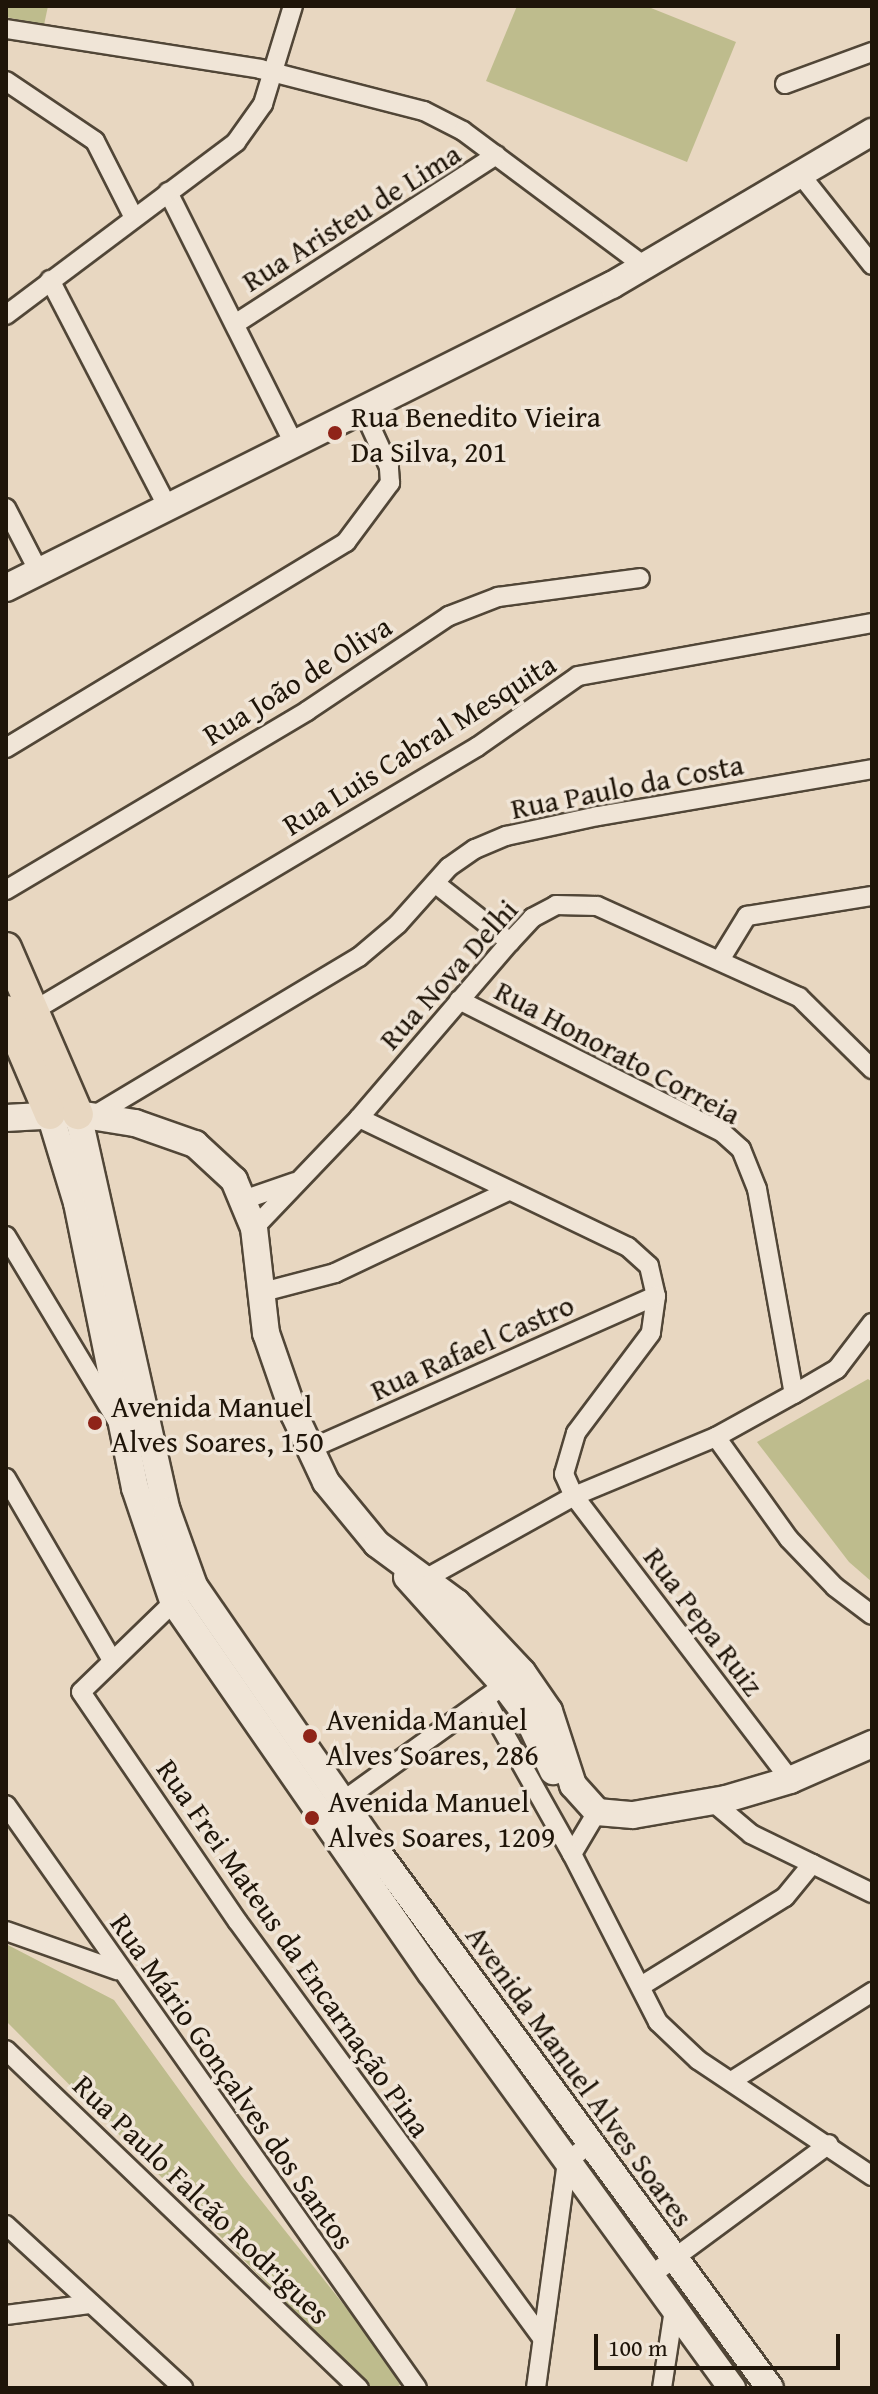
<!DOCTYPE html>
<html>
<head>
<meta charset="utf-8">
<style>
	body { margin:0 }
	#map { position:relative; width:878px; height:2394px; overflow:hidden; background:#e8d7c1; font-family:"Gentium Book Plus",serif }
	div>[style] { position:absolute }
	.green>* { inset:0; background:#bebc8d }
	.roads { filter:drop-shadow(2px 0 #514637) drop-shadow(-2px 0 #514637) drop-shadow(0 2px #514637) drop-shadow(0 -2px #514637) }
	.street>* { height:18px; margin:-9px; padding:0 9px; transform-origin:9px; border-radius:9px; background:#f0e5d7 }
	.secondary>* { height:26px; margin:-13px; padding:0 13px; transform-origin:13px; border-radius:13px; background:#f0e5d7 }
	.primary>* { height:30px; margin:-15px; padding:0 15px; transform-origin:15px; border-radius:15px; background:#e8d7c1 }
	.dots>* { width:22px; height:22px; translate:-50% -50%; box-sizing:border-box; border:4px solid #f0e5d7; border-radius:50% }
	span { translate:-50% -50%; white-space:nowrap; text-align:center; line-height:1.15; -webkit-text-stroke:7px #f0e5d7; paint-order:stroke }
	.street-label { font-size:30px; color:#1f1509 }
	.poi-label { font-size:30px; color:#1f1509 }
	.left { translate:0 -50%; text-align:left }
	.frame { position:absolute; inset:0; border:8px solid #1f1509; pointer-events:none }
	.scale { position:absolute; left:594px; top:2334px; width:246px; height:36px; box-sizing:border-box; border:4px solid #1f1509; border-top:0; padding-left:10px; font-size:24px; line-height:28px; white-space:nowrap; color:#1f1509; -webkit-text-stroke:6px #f0e5d7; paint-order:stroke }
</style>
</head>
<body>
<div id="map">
	<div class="green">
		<div style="clip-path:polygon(6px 6px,48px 6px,44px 25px,6px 17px)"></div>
		<div style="clip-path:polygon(517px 6px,646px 6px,736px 42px,687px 162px,486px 81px)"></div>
		<div style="clip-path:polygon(868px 1379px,872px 1382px,872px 1582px,849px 1562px,757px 1442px)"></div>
		<div style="clip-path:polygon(6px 1944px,114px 2000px,241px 2175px,405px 2382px,395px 2388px,371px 2388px,6px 2021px)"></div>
	</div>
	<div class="roads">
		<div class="street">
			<div style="left:6px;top:29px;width:257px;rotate:8.9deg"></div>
			<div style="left:260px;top:69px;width:169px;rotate:14.4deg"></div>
			<div style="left:424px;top:111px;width:44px;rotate:27.1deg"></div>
			<div style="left:463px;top:131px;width:224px;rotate:36.7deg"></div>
			<div style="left:6px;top:81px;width:107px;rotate:34deg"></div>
			<div style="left:95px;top:141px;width:86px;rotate:63.1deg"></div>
			<div style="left:785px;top:84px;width:93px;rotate:-20.2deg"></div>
			<div style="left:800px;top:174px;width:116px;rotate:51.6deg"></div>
			<div style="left:168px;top:192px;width:282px;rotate:63.4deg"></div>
			<div style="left:50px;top:280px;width:257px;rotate:62.6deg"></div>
			<div style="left:6px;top:315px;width:288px;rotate:-36.9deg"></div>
			<div style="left:236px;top:142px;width:47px;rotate:-54.6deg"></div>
			<div style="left:263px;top:104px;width:102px;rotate:-73deg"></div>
			<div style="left:235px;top:324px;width:311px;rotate:-32.9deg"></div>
			<div style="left:6px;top:508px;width:72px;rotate:62.7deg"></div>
			<div style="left:6px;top:748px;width:398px;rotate:-31.2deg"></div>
			<div style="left:346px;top:542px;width:74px;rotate:-53.3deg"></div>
			<div style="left:390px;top:483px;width:16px;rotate:-94deg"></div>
			<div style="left:389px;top:467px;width:63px;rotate:-114.5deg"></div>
			<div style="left:436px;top:884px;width:94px;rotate:38.1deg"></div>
			<div style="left:6px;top:890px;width:350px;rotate:-30.7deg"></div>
			<div style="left:307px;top:711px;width:171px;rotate:-33.8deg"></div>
			<div style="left:449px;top:616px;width:53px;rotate:-21.2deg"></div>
			<div style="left:498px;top:597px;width:143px;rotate:-7.6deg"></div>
			<div style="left:720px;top:960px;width:52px;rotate:-58.5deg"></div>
			<div style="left:747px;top:916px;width:127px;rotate:-9.1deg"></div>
			<div style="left:459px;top:1000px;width:296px;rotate:26.7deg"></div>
			<div style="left:723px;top:1133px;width:24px;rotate:42deg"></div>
			<div style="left:741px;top:1149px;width:43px;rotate:68.2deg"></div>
			<div style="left:757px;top:1189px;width:208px;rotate:79.8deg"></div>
			<div style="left:33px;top:1011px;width:517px;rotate:-30.74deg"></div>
			<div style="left:477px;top:747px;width:123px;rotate:-35.1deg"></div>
			<div style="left:578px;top:676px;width:299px;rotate:-10.2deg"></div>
			<div style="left:95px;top:1115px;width:308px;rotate:-30.9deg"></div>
			<div style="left:359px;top:957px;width:51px;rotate:-40.2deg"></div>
			<div style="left:398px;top:924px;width:76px;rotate:-48.2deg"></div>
			<div style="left:449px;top:867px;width:32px;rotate:-35deg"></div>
			<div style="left:475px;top:849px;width:34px;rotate:-23deg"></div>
			<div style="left:506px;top:836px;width:94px;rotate:-12.3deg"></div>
			<div style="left:598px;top:816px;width:278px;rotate:-9.7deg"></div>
			<div style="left:359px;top:1118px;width:298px;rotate:25.6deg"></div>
			<div style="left:628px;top:1247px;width:28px;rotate:42deg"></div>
			<div style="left:649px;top:1266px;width:31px;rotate:77deg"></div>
			<div style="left:656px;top:1296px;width:37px;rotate:98deg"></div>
			<div style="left:651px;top:1333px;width:125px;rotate:126.9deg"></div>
			<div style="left:576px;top:1433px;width:43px;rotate:106.3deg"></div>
			<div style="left:564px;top:1474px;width:24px;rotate:66deg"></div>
			<div style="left:574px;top:1496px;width:357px;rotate:52.7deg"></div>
			<div style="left:246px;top:1199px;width:52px;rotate:-19.1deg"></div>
			<div style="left:254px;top:1228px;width:152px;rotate:-46.3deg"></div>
			<div style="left:359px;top:1118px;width:232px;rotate:-49.4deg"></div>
			<div style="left:510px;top:942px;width:33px;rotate:-47deg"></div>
			<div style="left:532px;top:918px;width:27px;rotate:-28deg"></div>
			<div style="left:556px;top:905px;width:41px;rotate:1.4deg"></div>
			<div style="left:597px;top:906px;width:222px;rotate:24.3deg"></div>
			<div style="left:799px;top:997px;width:103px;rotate:44.6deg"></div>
			<div style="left:6px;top:1236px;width:214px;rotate:59deg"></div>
			<div style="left:259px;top:1293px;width:79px;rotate:-14.7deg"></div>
			<div style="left:335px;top:1273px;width:189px;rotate:-25.3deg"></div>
			<div style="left:716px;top:1437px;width:125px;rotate:54.4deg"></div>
			<div style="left:789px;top:1539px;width:66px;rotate:46.2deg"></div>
			<div style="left:835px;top:1587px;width:46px;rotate:37.1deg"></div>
			<div style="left:310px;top:1449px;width:378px;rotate:-23.9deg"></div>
			<div style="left:6px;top:1478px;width:211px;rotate:59.8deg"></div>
			<div style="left:416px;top:1584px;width:181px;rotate:-29.1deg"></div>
			<div style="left:574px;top:1496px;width:154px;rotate:-22.6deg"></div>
			<div style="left:716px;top:1437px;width:89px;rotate:-28.9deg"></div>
			<div style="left:794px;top:1394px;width:50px;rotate:-30.2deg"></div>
			<div style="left:837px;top:1369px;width:58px;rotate:-52.7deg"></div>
			<div style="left:181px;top:1595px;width:139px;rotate:135.9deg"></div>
			<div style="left:81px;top:1692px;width:278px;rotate:55.7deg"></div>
			<div style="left:238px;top:1922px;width:515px;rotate:53.84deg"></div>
			<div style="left:485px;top:1699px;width:178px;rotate:60.7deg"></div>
			<div style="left:713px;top:1802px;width:50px;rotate:40.1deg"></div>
			<div style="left:751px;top:1834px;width:135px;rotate:26deg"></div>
			<div style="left:6px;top:1805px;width:713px;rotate:54.82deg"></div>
			<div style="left:333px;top:1808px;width:223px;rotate:-35.7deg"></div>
			<div style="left:597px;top:1812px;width:49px;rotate:120.8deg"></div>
			<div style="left:572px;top:1854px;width:189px;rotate:62.9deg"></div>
			<div style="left:658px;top:2022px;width:55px;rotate:43.5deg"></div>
			<div style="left:698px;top:2060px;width:209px;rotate:33.7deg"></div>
			<div style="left:6px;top:1931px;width:118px;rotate:19.4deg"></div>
			<div style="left:641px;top:1986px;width:169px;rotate:-31.7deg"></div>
			<div style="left:785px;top:1897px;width:43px;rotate:-50.7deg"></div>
			<div style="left:6px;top:2050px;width:489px;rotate:43.8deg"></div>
			<div style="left:733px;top:2080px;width:165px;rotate:-32.3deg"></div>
			<div style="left:6px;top:2225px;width:241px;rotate:42.6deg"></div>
			<div style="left:650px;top:2276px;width:222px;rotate:-36.4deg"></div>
			<div style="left:6px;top:2315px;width:86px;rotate:-7.4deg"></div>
			<div style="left:536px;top:2388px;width:229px;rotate:-82.2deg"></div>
			<div style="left:567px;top:2161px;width:27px;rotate:-36deg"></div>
			<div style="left:662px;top:2388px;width:79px;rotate:-81.3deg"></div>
		</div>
		<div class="secondary">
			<div style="left:6px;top:588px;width:678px;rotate:-26.57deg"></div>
			<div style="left:612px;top:285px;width:302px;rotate:-30.5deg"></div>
			<div style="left:50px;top:1114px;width:93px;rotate:73.1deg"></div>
			<div style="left:77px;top:1203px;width:291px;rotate:78.5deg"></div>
			<div style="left:135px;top:1488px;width:119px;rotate:71.4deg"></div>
			<div style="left:173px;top:1601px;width:453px;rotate:55.3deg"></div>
			<div style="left:431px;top:1973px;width:513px;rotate:54.05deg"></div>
			<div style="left:78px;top:1114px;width:407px;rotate:77.4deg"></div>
			<div style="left:167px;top:1511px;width:80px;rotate:70.2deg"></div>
			<div style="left:194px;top:1586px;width:324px;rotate:55.4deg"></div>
			<div style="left:378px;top:1853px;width:663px;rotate:53.77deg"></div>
			<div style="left:6px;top:1118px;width:72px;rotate:-3.2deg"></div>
			<div style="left:78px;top:1114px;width:58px;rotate:9deg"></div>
			<div style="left:135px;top:1123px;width:64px;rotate:19.3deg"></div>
			<div style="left:195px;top:1144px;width:53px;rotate:42.7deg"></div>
			<div style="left:234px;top:1180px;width:52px;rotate:67.4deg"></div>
			<div style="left:254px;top:1228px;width:106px;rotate:83.5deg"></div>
			<div style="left:266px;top:1333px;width:86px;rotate:70.9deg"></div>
			<div style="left:294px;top:1414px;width:75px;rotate:64.8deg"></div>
			<div style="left:326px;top:1482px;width:80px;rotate:50.6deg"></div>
			<div style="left:377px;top:1544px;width:99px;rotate:36.4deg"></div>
			<div style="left:457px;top:1603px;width:95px;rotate:46.7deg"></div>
			<div style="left:522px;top:1672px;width:47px;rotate:55.3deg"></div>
			<div style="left:549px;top:1711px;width:78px;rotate:72deg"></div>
			<div style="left:573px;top:1785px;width:36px;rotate:48deg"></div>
			<div style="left:597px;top:1812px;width:36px;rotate:5deg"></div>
			<div style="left:633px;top:1815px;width:94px;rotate:-9.8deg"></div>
			<div style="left:726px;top:1799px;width:67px;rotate:-16.5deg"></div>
			<div style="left:790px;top:1780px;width:90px;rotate:-23.7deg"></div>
			<div style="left:407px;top:1577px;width:145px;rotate:48.1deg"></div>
			<div style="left:504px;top:1685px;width:39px;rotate:53deg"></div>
			<div style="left:527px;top:1716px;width:61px;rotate:64.7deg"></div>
		</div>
		<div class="primary">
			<div style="left:6px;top:948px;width:181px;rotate:66.6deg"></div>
			<div style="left:6px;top:1011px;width:112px;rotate:66.9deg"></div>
		</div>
	</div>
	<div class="dots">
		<div style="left:335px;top:433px;background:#8f2418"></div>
		<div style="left:95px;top:1423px;background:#8f2418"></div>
		<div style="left:310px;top:1736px;background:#8f2418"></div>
		<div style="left:312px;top:1818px;background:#8f2418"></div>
	</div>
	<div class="street-label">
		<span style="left:351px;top:217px;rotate:-32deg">Rua Aristeu de Lima</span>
		<span style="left:297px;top:680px;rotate:-32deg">Rua João de Oliva</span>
		<span style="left:419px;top:744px;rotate:-32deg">Rua Luis Cabral Mesquita</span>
		<span style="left:627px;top:786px;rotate:-11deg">Rua Paulo da Costa</span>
		<span style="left:448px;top:974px;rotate:-48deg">Rua Nova Delhi</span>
		<span style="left:618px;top:1052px;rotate:28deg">Rua Honorato Correia</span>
		<span style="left:472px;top:1347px;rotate:-24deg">Rua Rafael Castro</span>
		<span style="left:704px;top:1621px;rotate:53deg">Rua Pepa Ruiz</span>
		<span style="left:294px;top:1948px;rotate:55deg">Rua Frei Mateus da Encarnação Pina</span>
		<span style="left:580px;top:2076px;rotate:54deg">Avenida Manuel Alves Soares</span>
		<span style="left:233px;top:2081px;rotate:55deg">Rua Mário Gonçalves dos Santos</span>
		<span style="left:202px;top:2199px;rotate:44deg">Rua Paulo Falcão Rodrigues</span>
	</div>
	<div class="poi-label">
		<span class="left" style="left:351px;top:433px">Rua Benedito Vieira<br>Da Silva, 201</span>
		<span class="left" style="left:111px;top:1423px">Avenida Manuel<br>Alves Soares, 150</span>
		<span class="left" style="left:326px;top:1736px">Avenida Manuel<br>Alves Soares, 286</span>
		<span class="left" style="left:328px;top:1818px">Avenida Manuel<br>Alves Soares, 1209</span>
	</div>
	<div class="frame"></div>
	<div class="scale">100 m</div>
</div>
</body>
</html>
